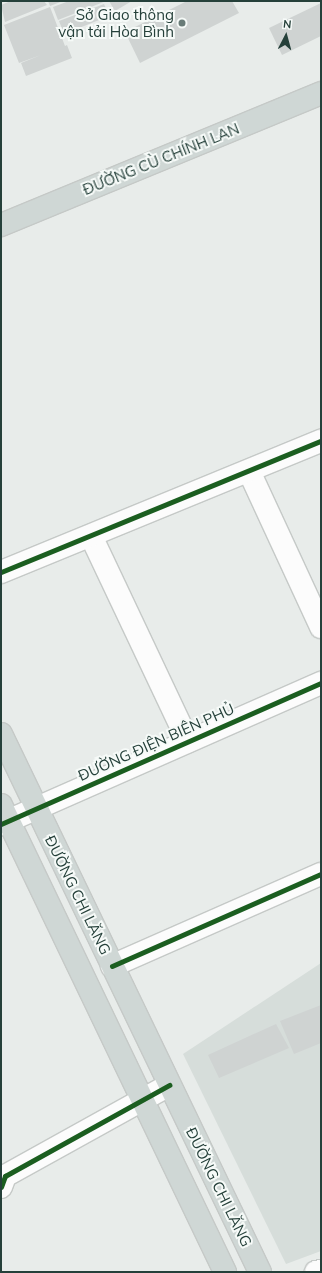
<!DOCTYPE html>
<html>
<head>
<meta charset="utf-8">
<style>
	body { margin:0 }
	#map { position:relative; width:322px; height:1273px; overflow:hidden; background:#e8ecea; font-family:Mulish,sans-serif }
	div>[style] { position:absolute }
	.built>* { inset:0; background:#d6ddda }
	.building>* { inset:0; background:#cfd3d2 }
	.roads { filter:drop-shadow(1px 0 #c5c9c7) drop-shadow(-1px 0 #c5c9c7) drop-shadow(0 1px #c5c9c7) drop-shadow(0 -1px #c5c9c7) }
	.minor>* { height:22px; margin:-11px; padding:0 11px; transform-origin:11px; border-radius:11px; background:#fcfcfc }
	.major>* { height:22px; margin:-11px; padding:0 11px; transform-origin:11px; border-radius:11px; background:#cfd7d5 }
	.cycleway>* { height:5px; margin:-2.5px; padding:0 2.5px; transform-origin:2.5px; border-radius:2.5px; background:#1b5e20 }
	.dots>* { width:11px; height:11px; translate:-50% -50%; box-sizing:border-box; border:2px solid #f6faf8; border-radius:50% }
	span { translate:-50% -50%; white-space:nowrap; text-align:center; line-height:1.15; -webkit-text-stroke:4px #f6faf8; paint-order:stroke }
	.poi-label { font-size:15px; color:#25403a }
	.right { translate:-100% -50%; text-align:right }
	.street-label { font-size:15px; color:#25403a }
	.frame { position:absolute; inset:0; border:2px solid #25403a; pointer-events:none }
	.north { position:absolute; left:266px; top:16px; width:40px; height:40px; -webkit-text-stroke:3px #f6faf8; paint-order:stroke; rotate:6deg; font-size:11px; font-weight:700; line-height:16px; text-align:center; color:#25403a }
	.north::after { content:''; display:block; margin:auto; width:14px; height:18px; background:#25403a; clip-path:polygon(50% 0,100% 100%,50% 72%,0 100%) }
</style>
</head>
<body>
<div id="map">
	<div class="built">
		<div style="clip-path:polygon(321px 963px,321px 1251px,286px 1264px,183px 1054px)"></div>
	</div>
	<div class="building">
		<div style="clip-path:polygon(11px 1px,44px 1px,47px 5px,5px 22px,1px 5px)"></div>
		<div style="clip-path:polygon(48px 1px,63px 1px,50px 6px)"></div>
		<div style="clip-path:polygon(69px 1px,106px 1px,58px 20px,53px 7px)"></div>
		<div style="clip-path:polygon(109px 1px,132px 1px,115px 11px)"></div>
		<div style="clip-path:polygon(187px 1px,232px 1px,239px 13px,140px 63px,125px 32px)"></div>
		<div style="clip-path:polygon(321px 3px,321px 36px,282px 55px,269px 28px)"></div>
		<div style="clip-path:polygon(104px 4px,109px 16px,64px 34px,59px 21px)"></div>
		<div style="clip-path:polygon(50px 7px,65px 46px,67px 45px,72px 58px,26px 76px,21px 63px,41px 55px,19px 63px,4px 25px)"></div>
		<div style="clip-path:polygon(321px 1005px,321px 1043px,294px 1054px,280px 1021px)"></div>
		<div style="clip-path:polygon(276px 1024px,289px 1048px,219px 1078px,208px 1055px)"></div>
	</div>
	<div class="roads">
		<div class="minor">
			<div style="left:249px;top:471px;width:172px;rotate:65.2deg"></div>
			<div style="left:91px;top:536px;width:227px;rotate:64.7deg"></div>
			<div style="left:1px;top:572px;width:346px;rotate:-22.3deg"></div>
			<div style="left:1px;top:824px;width:350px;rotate:-23.8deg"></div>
			<div style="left:112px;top:966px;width:228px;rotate:-23.8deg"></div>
			<div style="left:1px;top:1187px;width:12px;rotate:-70deg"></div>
			<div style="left:5px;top:1176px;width:188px;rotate:-29deg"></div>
			<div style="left:316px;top:1272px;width:5px;rotate:-11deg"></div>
		</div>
		<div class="major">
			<div style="left:1px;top:225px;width:346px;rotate:-22.4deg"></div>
			<div style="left:1px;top:734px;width:597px;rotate:64.29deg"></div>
			<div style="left:1px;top:805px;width:518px;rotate:64.37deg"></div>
		</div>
	</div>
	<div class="cycleway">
		<div style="left:1px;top:572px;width:346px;rotate:-22.3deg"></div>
		<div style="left:1px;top:824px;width:350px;rotate:-23.8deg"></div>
		<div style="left:112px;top:966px;width:228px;rotate:-23.8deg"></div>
		<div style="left:1px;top:1187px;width:12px;rotate:-70deg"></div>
		<div style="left:5px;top:1176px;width:188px;rotate:-29deg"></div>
	</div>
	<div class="dots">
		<div style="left:182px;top:23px;background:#697c78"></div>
	</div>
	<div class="poi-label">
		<span class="right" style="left:174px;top:23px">Sở Giao thông<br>vận tải Hòa Bình</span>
	</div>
	<div class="street-label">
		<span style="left:161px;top:159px;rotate:-22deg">ĐƯỜNG CÙ CHÍNH LAN</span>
		<span style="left:156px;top:742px;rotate:-24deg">ĐƯỜNG ĐIỆN BIÊN PHỦ</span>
		<span style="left:78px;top:895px;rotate:64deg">ĐƯỜNG CHI LĂNG</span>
		<span style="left:219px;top:1187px;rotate:64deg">ĐƯỜNG CHI LĂNG</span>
	</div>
	<div class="frame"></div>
	<div class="north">N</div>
</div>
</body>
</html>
